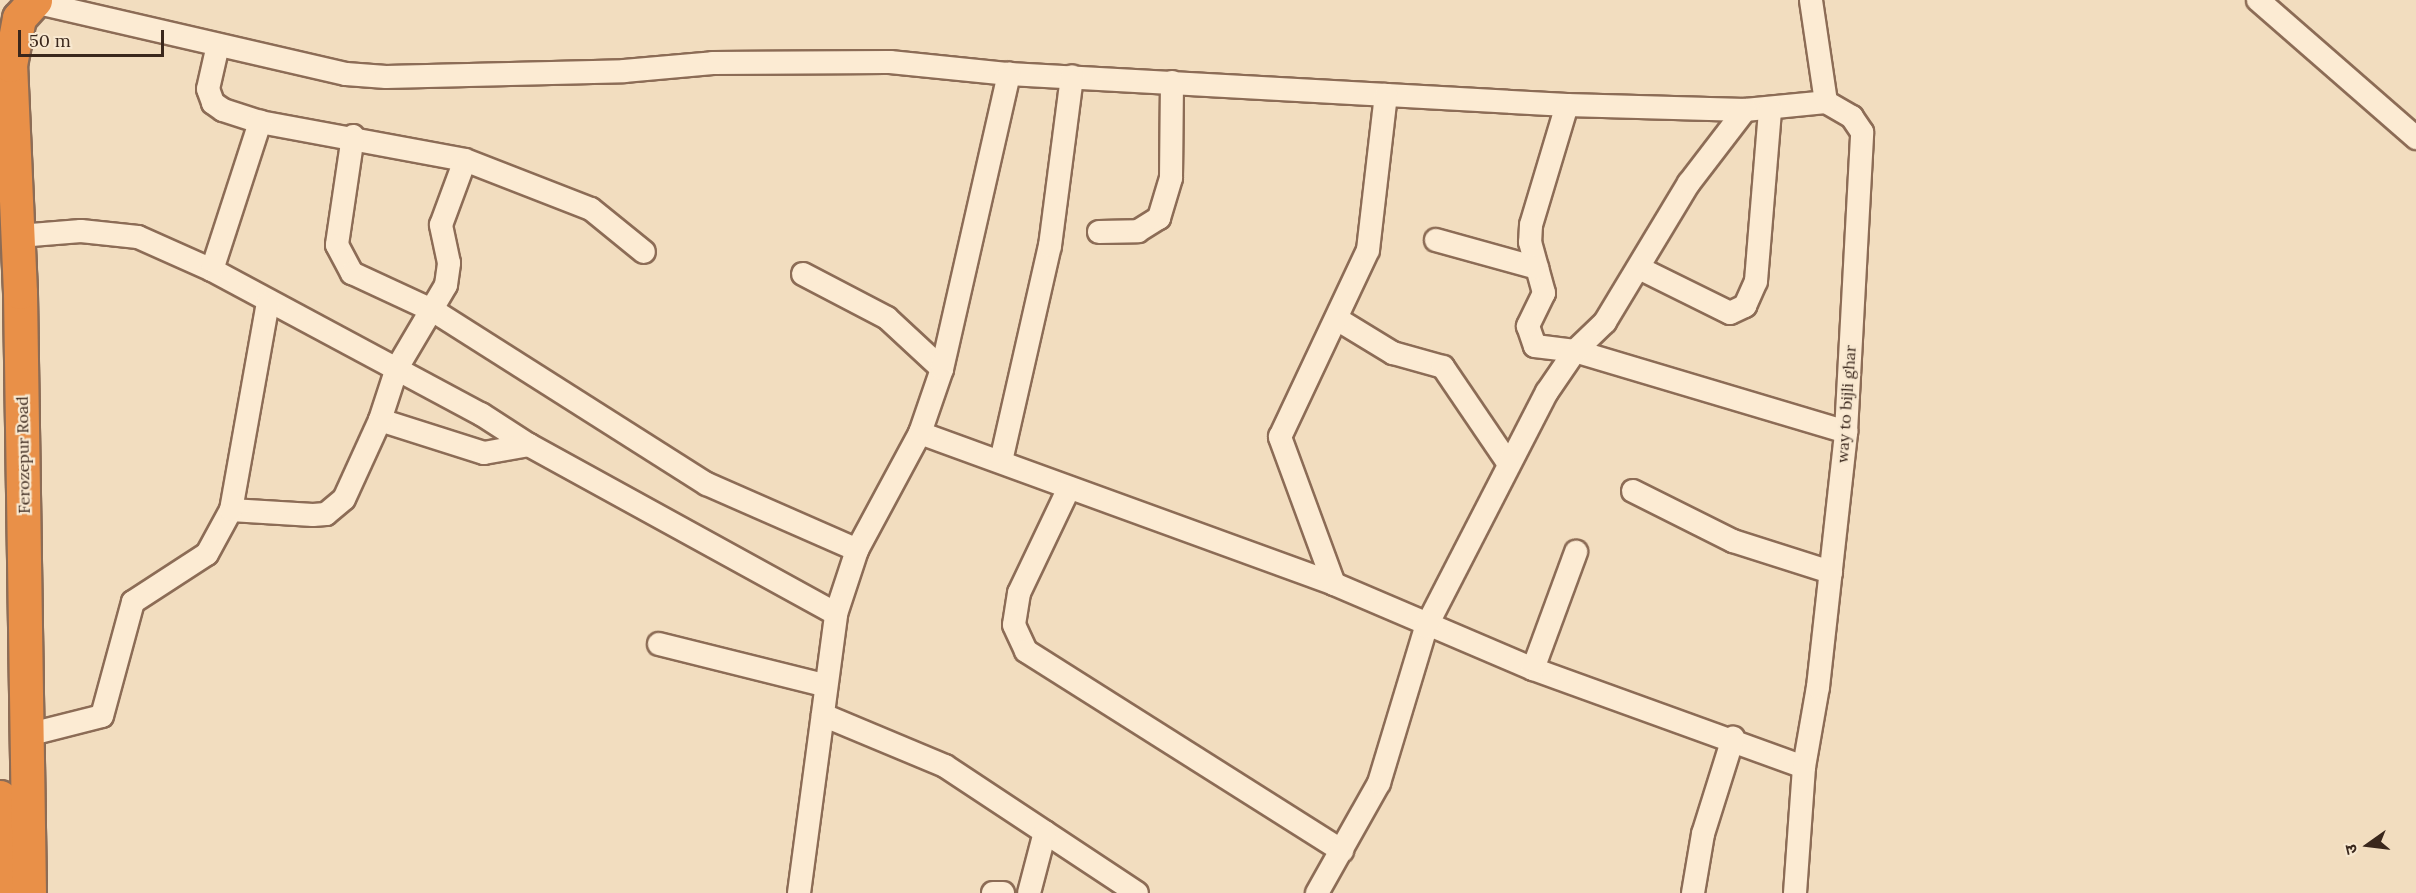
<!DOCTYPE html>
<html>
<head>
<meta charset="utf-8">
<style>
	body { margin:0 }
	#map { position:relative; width:2416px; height:893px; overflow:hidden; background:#f2ddbf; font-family:Lora,"Noto Sans Devanagari",serif }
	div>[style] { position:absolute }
	.roads { filter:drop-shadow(2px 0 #8c6c56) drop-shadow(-2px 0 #8c6c56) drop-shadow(0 2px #8c6c56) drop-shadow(0 -2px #8c6c56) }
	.street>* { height:22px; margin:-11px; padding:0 11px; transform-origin:11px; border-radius:11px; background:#fcebd3 }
	.highway>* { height:33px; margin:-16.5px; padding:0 16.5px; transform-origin:16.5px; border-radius:16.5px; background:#e99048 }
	span { translate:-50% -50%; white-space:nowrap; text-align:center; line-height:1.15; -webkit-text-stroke:4.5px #f8e8d0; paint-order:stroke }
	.street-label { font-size:16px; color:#3a271c }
	.north { position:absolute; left:2338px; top:815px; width:60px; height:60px; -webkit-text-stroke:4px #f8e8d0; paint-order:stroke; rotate:256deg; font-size:16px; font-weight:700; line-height:24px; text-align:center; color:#3a271c }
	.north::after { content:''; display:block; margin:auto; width:21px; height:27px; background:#3a271c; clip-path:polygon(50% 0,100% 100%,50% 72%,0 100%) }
	.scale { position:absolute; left:18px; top:30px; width:146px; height:27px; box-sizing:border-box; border:3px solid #3a271c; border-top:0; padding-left:8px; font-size:18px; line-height:21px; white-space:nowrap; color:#3a271c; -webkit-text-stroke:4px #f8e8d0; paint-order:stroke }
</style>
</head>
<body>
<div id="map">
	<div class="roads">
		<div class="street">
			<div style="left:2258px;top:0;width:210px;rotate:41.1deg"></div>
			<div style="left:34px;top:2px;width:320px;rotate:13deg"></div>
			<div style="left:346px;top:74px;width:40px;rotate:4.3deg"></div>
			<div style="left:386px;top:77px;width:238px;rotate:-1.4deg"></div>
			<div style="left:624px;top:71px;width:89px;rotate:-5.1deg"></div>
			<div style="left:713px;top:63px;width:177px;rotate:-0.3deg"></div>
			<div style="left:890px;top:62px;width:120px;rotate:5.8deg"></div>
			<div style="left:1009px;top:74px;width:559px;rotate:3.18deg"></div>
			<div style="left:1567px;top:105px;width:178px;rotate:1.6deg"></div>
			<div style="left:1745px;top:110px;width:81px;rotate:-5.6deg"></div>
			<div style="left:218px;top:45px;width:45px;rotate:102.8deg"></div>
			<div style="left:208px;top:89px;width:15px;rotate:70deg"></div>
			<div style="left:213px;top:103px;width:12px;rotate:35deg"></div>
			<div style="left:223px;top:110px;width:39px;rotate:18deg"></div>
			<div style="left:260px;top:122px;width:208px;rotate:10.5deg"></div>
			<div style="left:465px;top:160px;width:135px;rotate:21.3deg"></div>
			<div style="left:591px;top:209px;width:68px;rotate:39.1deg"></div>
			<div style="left:1567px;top:105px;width:125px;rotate:106.7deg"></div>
			<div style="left:1531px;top:225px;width:17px;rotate:93deg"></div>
			<div style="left:1530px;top:242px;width:53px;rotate:74.6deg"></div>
			<div style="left:1544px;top:293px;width:37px;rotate:116deg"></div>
			<div style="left:1528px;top:326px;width:21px;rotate:71deg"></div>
			<div style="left:1535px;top:346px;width:40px;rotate:7.1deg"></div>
			<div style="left:1575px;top:351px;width:283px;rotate:16.6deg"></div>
			<div style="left:353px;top:136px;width:110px;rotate:98.4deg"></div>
			<div style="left:337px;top:245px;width:32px;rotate:62deg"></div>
			<div style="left:352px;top:273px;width:90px;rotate:24.9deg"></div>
			<div style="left:434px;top:311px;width:323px;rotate:32.4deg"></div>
			<div style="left:707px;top:484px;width:164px;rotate:23.7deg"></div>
			<div style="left:1099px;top:232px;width:39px;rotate:-1deg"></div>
			<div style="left:1138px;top:231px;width:25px;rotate:-32deg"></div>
			<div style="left:1159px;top:218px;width:42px;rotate:-73.3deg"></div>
			<div style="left:1171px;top:178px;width:96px;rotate:-89.4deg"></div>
			<div style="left:19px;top:236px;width:62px;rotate:-4.6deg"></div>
			<div style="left:81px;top:231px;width:57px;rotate:6deg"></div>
			<div style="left:138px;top:237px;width:81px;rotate:24deg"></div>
			<div style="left:212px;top:270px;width:305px;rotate:28.2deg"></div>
			<div style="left:481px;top:414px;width:57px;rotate:32.9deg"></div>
			<div style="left:529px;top:445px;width:350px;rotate:28.8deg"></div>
			<div style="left:1436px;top:240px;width:105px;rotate:15.5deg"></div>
			<div style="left:1641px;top:269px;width:99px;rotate:26.3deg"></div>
			<div style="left:1730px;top:313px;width:17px;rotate:-25deg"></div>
			<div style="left:1745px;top:306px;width:27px;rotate:-66deg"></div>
			<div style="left:1756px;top:281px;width:173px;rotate:-85.3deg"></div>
			<div style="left:212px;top:270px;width:156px;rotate:-72deg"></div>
			<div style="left:803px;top:274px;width:95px;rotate:27.6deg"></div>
			<div style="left:887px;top:318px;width:75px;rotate:42.8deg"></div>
			<div style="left:1337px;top:319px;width:66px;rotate:31.3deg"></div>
			<div style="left:1393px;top:353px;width:52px;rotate:15.6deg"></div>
			<div style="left:1443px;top:367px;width:117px;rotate:55.8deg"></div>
			<div style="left:380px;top:420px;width:109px;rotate:17.6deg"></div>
			<div style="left:484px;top:453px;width:46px;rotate:-10.1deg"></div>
			<div style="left:920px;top:433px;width:441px;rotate:20deg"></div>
			<div style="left:1334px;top:584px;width:216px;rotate:23.1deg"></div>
			<div style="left:1533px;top:669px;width:288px;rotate:19.9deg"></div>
			<div style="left:1001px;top:461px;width:221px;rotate:-77.2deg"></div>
			<div style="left:1050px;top:246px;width:171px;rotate:-82.6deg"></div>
			<div style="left:1069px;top:488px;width:116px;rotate:115.5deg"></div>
			<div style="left:1019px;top:593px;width:32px;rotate:99deg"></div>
			<div style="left:1014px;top:625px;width:29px;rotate:65deg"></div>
			<div style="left:1026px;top:651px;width:374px;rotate:32.3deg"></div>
			<div style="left:1633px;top:491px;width:112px;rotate:26.6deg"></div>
			<div style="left:1733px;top:541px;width:103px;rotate:17.6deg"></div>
			<div style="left:231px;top:510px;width:82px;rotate:3.5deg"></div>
			<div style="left:313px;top:515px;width:13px;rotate:-4deg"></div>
			<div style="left:326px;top:514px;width:23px;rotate:-40deg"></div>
			<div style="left:344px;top:499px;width:87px;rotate:-65.5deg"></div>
			<div style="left:380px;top:420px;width:55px;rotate:-71.9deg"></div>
			<div style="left:397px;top:368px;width:96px;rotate:-59.4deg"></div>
			<div style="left:446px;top:285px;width:22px;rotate:-82deg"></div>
			<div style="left:449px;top:263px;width:39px;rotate:-102deg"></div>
			<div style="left:441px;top:225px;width:69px;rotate:-69.7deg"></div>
			<div style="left:1334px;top:584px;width:157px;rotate:-110.2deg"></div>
			<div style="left:1280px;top:437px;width:207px;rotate:-64.8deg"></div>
			<div style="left:1368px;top:250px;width:156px;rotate:-83.4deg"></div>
			<div style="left:659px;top:644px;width:170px;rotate:14deg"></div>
			<div style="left:1533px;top:669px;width:125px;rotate:-69.8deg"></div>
			<div style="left:823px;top:715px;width:132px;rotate:22.7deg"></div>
			<div style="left:945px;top:766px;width:230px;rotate:33.5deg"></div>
			<div style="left:27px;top:735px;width:77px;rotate:-14.2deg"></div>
			<div style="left:102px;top:716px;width:118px;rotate:-74.8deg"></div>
			<div style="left:133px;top:602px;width:88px;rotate:-33deg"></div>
			<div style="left:207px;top:554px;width:50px;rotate:-61.4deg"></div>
			<div style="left:231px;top:510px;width:210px;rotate:-79.9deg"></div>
			<div style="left:799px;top:893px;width:281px;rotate:-82.4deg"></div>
			<div style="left:836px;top:614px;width:67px;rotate:-71.8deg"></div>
			<div style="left:857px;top:550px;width:133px;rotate:-61.7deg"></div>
			<div style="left:920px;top:433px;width:68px;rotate:-71deg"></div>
			<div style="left:942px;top:369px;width:303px;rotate:-77.2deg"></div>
			<div style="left:993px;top:893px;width:10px"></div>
			<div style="left:1029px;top:893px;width:63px;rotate:-75.3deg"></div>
			<div style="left:1317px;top:893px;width:126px;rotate:-60.6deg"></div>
			<div style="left:1379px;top:783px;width:163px;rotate:-73.2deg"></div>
			<div style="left:1426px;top:627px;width:264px;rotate:-62.8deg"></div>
			<div style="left:1547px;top:392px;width:50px;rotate:-55.7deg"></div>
			<div style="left:1575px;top:351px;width:42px;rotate:-44deg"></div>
			<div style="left:1605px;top:322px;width:162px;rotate:-58.9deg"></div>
			<div style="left:1689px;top:183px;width:92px;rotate:-52.5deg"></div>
			<div style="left:1693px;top:893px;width:60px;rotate:-80.4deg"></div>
			<div style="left:1703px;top:834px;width:101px;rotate:-72.6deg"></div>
			<div style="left:1795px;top:893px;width:126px;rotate:-85.9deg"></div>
			<div style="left:1804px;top:767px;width:81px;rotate:-80.1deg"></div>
			<div style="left:1818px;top:687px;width:257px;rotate:-83.7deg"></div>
			<div style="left:1846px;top:432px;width:300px;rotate:-86.9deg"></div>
			<div style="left:1862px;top:132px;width:18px;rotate:-124deg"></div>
			<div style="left:1852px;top:117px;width:30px;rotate:-150deg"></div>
			<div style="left:1826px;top:102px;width:103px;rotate:-98.4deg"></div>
		</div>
		<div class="highway">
			<div style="left:0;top:797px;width:96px;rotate:89.4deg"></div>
			<div style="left:29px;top:893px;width:601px;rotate:-90.86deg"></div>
			<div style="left:20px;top:292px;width:227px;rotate:-92.5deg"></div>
			<div style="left:10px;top:65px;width:48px;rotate:-79.2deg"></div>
			<div style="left:19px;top:18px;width:24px;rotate:-48deg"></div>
		</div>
	</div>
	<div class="street-label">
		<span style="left:1846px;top:404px;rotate:-86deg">way to bijli ghar</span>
		<span style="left:23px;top:455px;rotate:-91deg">Ferozepur Road</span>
	</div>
	<div class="north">उ</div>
	<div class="scale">50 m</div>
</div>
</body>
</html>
